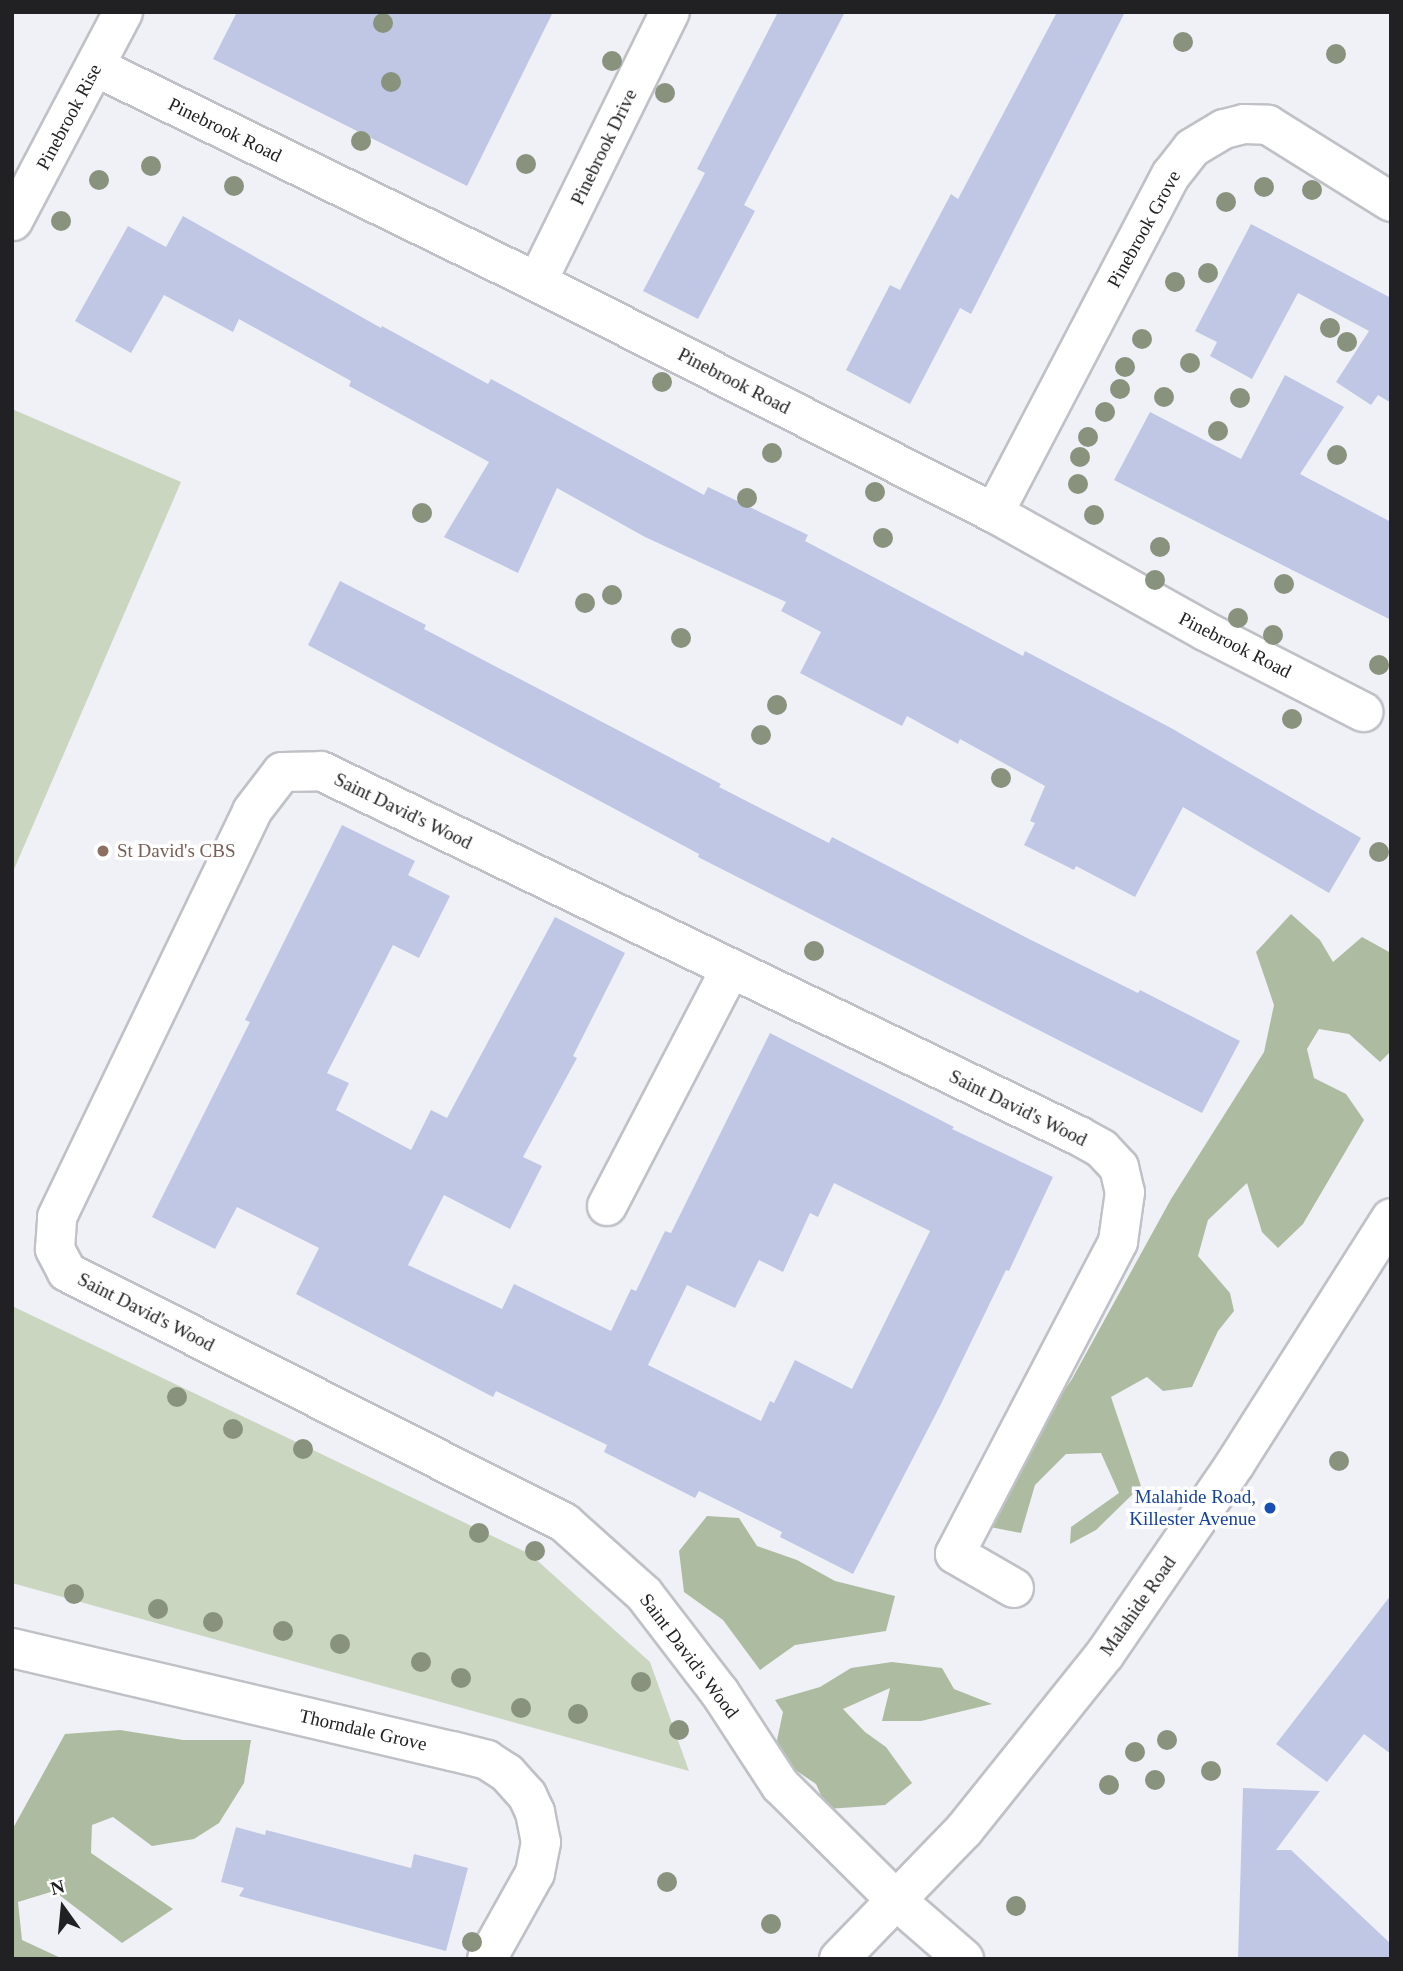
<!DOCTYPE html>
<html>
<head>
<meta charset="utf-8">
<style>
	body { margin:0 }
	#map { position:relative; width:1403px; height:1971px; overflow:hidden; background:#f0f1f7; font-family:Georgia,serif }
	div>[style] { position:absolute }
	.green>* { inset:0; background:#cad6bf }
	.forest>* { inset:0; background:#adbca0 }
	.building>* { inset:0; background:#bfc7e4 }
	.roads { filter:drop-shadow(2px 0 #bfc1c6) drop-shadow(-2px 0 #bfc1c6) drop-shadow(0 2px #bfc1c6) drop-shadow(0 -2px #bfc1c6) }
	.minor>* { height:38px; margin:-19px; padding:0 19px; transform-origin:19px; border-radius:19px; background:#fff }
	.secondary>* { height:38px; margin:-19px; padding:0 19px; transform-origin:19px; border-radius:19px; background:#fff }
	.trees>* { width:20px; height:20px; margin:-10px; border-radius:50%; background:#88927d }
	.dots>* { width:19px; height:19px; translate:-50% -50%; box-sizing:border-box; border:4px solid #fff; border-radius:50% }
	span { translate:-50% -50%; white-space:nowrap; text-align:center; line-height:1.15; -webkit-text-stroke:7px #fff; paint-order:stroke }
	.street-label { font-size:19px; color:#212123 }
	.education-label { font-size:19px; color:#785e54 }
	.left { translate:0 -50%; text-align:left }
	.transit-label { font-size:19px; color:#164399 }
	.right { translate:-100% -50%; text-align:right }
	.frame { position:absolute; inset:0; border:14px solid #212123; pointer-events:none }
	.north { position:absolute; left:28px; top:1873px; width:70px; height:70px; -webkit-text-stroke:5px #fff; paint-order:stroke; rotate:345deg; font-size:19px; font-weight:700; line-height:28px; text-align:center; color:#212123 }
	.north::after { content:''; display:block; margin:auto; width:24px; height:32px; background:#212123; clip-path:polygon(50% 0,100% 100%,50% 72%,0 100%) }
</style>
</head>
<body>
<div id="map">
	<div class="green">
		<div style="clip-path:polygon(12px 409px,181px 482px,12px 874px)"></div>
		<div style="clip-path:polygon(12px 1306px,530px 1554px,650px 1662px,689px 1771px,12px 1583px)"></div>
	</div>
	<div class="forest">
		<div style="clip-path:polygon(1291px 914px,1320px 940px,1333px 962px,1362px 937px,1391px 953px,1391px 1051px,1380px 1062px,1349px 1034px,1319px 1029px,1307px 1049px,1314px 1078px,1346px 1094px,1364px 1120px,1303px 1224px,1278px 1248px,1262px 1232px,1247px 1183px,1208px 1220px,1198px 1256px,1230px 1293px,1234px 1311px,1218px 1331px,1192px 1387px,1163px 1391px,1147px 1377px,1111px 1397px,1141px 1486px,1096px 1530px,1070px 1544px,1071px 1527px,1119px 1493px,1101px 1453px,1066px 1454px,1035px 1485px,1021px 1533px,990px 1527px,1008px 1473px,1072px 1379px,1171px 1199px,1264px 1052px,1274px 1005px,1256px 952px)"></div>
		<div style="clip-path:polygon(707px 1516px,739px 1518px,757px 1546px,797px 1560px,835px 1581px,895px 1596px,886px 1631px,795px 1645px,760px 1670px,723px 1620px,684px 1592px,679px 1551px)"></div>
		<div style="clip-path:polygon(892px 1662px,942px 1668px,954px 1689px,992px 1704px,921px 1721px,882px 1721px,890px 1688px,843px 1709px,865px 1732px,886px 1747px,912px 1783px,885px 1805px,827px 1809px,816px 1784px,785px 1763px,777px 1740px,783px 1712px,775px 1700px,820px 1687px,851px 1668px)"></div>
		<div style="clip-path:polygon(120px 1730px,183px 1740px,251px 1740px,244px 1783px,219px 1823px,194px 1839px,152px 1846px,113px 1817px,92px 1825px,91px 1853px,173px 1909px,122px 1943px,54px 1891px,18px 1902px,22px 1940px,63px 1959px,12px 1959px,12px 1830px,65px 1734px)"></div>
	</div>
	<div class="building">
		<div style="clip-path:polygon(237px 12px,553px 12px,467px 186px,213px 59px)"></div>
		<div style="clip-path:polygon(778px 12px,845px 12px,744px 205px,755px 211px,698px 319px,643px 291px,705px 173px,697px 169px)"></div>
		<div style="clip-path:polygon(1057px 12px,1125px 12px,971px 314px,960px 308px,910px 404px,846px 370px,890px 285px,900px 290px,951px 194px,958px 199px)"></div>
		<div style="clip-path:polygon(183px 216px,381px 328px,382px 326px,488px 384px,491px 379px,704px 495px,708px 487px,808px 535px,805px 541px,1023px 656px,1025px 651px,1171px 728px,1361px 838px,1329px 893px,1183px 807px,1135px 897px,1076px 866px,1074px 870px,1024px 845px,1035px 823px,1030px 821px,1045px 786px,960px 739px,958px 744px,907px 716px,902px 726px,800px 673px,821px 632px,781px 611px,786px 602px,645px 537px,557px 488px,518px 573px,444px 537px,489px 462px,349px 386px,351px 381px,239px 319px,233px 332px,164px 295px,131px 353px,75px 321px,128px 226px,166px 247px)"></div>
		<div style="clip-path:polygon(1251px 224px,1391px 298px,1391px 403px,1378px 395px,1371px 405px,1336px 382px,1369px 331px,1298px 293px,1252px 379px,1210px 356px,1217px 342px,1195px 331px)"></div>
		<div style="clip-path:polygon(1285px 375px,1344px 407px,1300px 474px,1391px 522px,1391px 620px,1114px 480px,1150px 412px,1241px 459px)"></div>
		<div style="clip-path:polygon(340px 581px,426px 625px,424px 629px,721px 784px,719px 787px,776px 816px,829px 843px,832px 837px,1031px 940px,1138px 993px,1140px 990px,1240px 1041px,1202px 1113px,698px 857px,699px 854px,308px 645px)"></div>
		<div style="clip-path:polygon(evenodd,342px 825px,415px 861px,408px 875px,450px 896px,419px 958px,393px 945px,327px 1073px,349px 1083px,336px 1110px,411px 1150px,431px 1110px,447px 1118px,555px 917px,625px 953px,573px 1056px,577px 1058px,523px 1157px,542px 1166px,510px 1229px,444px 1195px,408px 1265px,502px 1309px,514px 1284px,611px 1331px,631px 1289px,636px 1291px,665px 1231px,671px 1233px,770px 1033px,954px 1127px,952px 1129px,1053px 1177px,1009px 1271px,1006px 1270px,941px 1404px,853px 1574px,780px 1537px,782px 1532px,699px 1491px,695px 1498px,604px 1452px,607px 1445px,496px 1391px,493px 1397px,296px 1294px,319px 1248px,237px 1207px,215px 1249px,152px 1217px,250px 1022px,245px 1020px,342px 825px,834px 1183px,930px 1231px,852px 1389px,795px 1360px,774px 1403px,770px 1401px,761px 1421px,648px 1365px,687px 1285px,735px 1308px,759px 1260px,783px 1272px,810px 1213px,818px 1217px,834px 1183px)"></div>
		<div style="clip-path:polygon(1391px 1595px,1391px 1754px,1364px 1734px,1327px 1782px,1276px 1744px)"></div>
		<div style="clip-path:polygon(1243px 1788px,1320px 1791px,1276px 1850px,1291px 1850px,1391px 1944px,1391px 1959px,1238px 1959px)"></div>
		<div style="clip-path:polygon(236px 1827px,265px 1835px,266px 1830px,411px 1868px,414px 1854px,468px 1868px,446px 1951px,239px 1896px,244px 1888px,221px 1882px)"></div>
	</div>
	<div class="roads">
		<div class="minor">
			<div style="left:96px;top:67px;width:491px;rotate:26deg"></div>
			<div style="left:537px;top:282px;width:512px;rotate:26.82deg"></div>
			<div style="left:994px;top:513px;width:242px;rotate:29.2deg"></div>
			<div style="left:1205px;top:631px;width:178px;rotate:27.1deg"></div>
			<div style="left:13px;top:221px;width:236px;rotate:-62.2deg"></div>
			<div style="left:537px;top:282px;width:301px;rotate:-63.8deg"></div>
			<div style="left:994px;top:513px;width:382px;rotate:-62.4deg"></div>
			<div style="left:1171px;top:175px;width:34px;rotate:-52deg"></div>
			<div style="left:1192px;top:148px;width:37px;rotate:-31deg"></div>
			<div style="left:1224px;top:129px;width:21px;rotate:-14deg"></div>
			<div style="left:1244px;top:124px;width:24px;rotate:2deg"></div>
			<div style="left:1268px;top:125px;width:145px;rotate:32deg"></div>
			<div style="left:607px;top:1206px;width:266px;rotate:-62.5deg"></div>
			<div style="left:12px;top:1648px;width:452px;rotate:13.2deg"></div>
			<div style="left:452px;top:1751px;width:36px;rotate:14deg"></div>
			<div style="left:487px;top:1760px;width:24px;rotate:33deg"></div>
			<div style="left:507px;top:1773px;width:30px;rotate:48deg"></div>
			<div style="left:527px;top:1795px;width:19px;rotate:65deg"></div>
			<div style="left:535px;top:1812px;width:31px;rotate:79deg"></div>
			<div style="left:541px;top:1842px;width:32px;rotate:101deg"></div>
			<div style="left:535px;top:1873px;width:98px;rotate:119.2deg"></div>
			<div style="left:964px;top:1959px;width:90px;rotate:-139.1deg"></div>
			<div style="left:896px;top:1900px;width:163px;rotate:-135.2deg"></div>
			<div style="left:780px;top:1785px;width:110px;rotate:-123.1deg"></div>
			<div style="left:720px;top:1693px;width:125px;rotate:-127.5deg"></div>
			<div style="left:644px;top:1594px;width:106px;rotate:-138.1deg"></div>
			<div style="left:565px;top:1523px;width:558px;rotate:-153.25deg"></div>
			<div style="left:67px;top:1272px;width:26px;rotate:-118deg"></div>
			<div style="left:55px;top:1249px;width:32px;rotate:-86deg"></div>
			<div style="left:57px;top:1217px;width:450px;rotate:-64.3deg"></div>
			<div style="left:252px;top:811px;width:49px;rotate:-52.4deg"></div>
			<div style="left:282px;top:772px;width:39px;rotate:-1deg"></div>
			<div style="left:321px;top:771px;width:841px;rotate:25.71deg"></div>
			<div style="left:1079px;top:1136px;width:26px;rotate:29deg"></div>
			<div style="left:1102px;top:1149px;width:25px;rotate:47deg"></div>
			<div style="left:1119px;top:1167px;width:26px;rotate:77deg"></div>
			<div style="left:1125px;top:1192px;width:50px;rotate:98deg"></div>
			<div style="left:1118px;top:1242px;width:352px;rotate:117.6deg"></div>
			<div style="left:955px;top:1554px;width:68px;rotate:30deg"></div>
		</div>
		<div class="secondary">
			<div style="left:839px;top:1959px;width:180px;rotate:-45.9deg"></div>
			<div style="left:964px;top:1830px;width:226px;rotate:-51.3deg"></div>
			<div style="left:1105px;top:1654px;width:230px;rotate:-55.6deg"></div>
			<div style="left:1235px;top:1464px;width:291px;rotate:-57.6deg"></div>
		</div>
	</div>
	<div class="trees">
		<div style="left:383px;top:23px"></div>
		<div style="left:1183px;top:42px"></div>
		<div style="left:1336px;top:54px"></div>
		<div style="left:612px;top:61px"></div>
		<div style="left:391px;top:82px"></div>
		<div style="left:665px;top:93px"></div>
		<div style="left:361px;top:141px"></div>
		<div style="left:526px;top:164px"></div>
		<div style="left:151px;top:166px"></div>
		<div style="left:99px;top:180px"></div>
		<div style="left:234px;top:186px"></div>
		<div style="left:1264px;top:187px"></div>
		<div style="left:1312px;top:190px"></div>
		<div style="left:1226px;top:202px"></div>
		<div style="left:61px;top:221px"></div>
		<div style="left:1208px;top:273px"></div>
		<div style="left:1175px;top:282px"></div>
		<div style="left:1330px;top:328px"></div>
		<div style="left:1142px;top:339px"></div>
		<div style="left:1347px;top:342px"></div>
		<div style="left:1190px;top:363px"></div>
		<div style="left:1125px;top:367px"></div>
		<div style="left:662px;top:382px"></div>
		<div style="left:1120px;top:389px"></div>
		<div style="left:1164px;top:397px"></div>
		<div style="left:1240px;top:398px"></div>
		<div style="left:1105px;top:412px"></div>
		<div style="left:1218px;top:431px"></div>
		<div style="left:1088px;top:437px"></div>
		<div style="left:772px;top:453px"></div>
		<div style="left:1337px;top:455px"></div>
		<div style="left:1080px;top:457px"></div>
		<div style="left:1078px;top:484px"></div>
		<div style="left:875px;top:492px"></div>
		<div style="left:747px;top:498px"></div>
		<div style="left:422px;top:513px"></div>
		<div style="left:1094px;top:515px"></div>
		<div style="left:883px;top:538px"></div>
		<div style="left:1160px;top:547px"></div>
		<div style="left:1155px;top:580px"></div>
		<div style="left:1284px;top:584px"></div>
		<div style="left:612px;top:595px"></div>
		<div style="left:585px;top:603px"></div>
		<div style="left:1238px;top:618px"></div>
		<div style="left:1273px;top:635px"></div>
		<div style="left:681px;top:638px"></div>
		<div style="left:1379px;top:665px"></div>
		<div style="left:777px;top:705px"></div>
		<div style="left:1292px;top:719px"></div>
		<div style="left:761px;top:735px"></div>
		<div style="left:1001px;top:778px"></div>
		<div style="left:1379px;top:852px"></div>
		<div style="left:814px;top:951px"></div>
		<div style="left:177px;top:1397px"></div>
		<div style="left:233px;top:1429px"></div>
		<div style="left:303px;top:1449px"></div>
		<div style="left:1339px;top:1461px"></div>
		<div style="left:479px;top:1533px"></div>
		<div style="left:535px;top:1551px"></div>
		<div style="left:74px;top:1594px"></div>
		<div style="left:158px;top:1609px"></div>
		<div style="left:213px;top:1622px"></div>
		<div style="left:283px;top:1631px"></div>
		<div style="left:340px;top:1644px"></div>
		<div style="left:421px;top:1662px"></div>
		<div style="left:461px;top:1678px"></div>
		<div style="left:641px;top:1682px"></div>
		<div style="left:521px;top:1708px"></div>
		<div style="left:578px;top:1714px"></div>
		<div style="left:679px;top:1730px"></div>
		<div style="left:1167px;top:1740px"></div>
		<div style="left:1135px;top:1752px"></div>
		<div style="left:1211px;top:1771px"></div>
		<div style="left:1155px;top:1780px"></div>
		<div style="left:1109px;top:1785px"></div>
		<div style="left:667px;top:1882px"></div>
		<div style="left:1016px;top:1906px"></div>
		<div style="left:771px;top:1924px"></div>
		<div style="left:472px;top:1942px"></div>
	</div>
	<div class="dots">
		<div style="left:103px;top:851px;background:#8d6e63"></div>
		<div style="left:1270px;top:1508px;background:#1a4fb4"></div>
	</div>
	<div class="street-label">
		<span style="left:69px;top:117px;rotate:-62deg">Pinebrook Rise</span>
		<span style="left:225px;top:130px;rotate:26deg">Pinebrook Road</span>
		<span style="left:604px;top:147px;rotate:-64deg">Pinebrook Drive</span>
		<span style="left:1144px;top:229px;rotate:-61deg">Pinebrook Grove</span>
		<span style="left:734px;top:381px;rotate:27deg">Pinebrook Road</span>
		<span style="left:1235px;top:645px;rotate:27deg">Pinebrook Road</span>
		<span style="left:403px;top:811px;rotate:26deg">Saint David's Wood</span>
		<span style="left:1018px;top:1108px;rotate:26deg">Saint David's Wood</span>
		<span style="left:146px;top:1312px;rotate:27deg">Saint David's Wood</span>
		<span style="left:1138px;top:1606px;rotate:-55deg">Malahide Road</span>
		<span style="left:689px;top:1656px;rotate:53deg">Saint David's Wood</span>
		<span style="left:363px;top:1730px;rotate:13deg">Thorndale Grove</span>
	</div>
	<div class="education-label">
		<span class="left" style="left:117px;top:851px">St David's CBS</span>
	</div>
	<div class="transit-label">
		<span class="right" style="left:1256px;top:1508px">Malahide Road,<br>Killester Avenue</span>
	</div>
	<div class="frame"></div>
	<div class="north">N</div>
</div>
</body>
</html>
